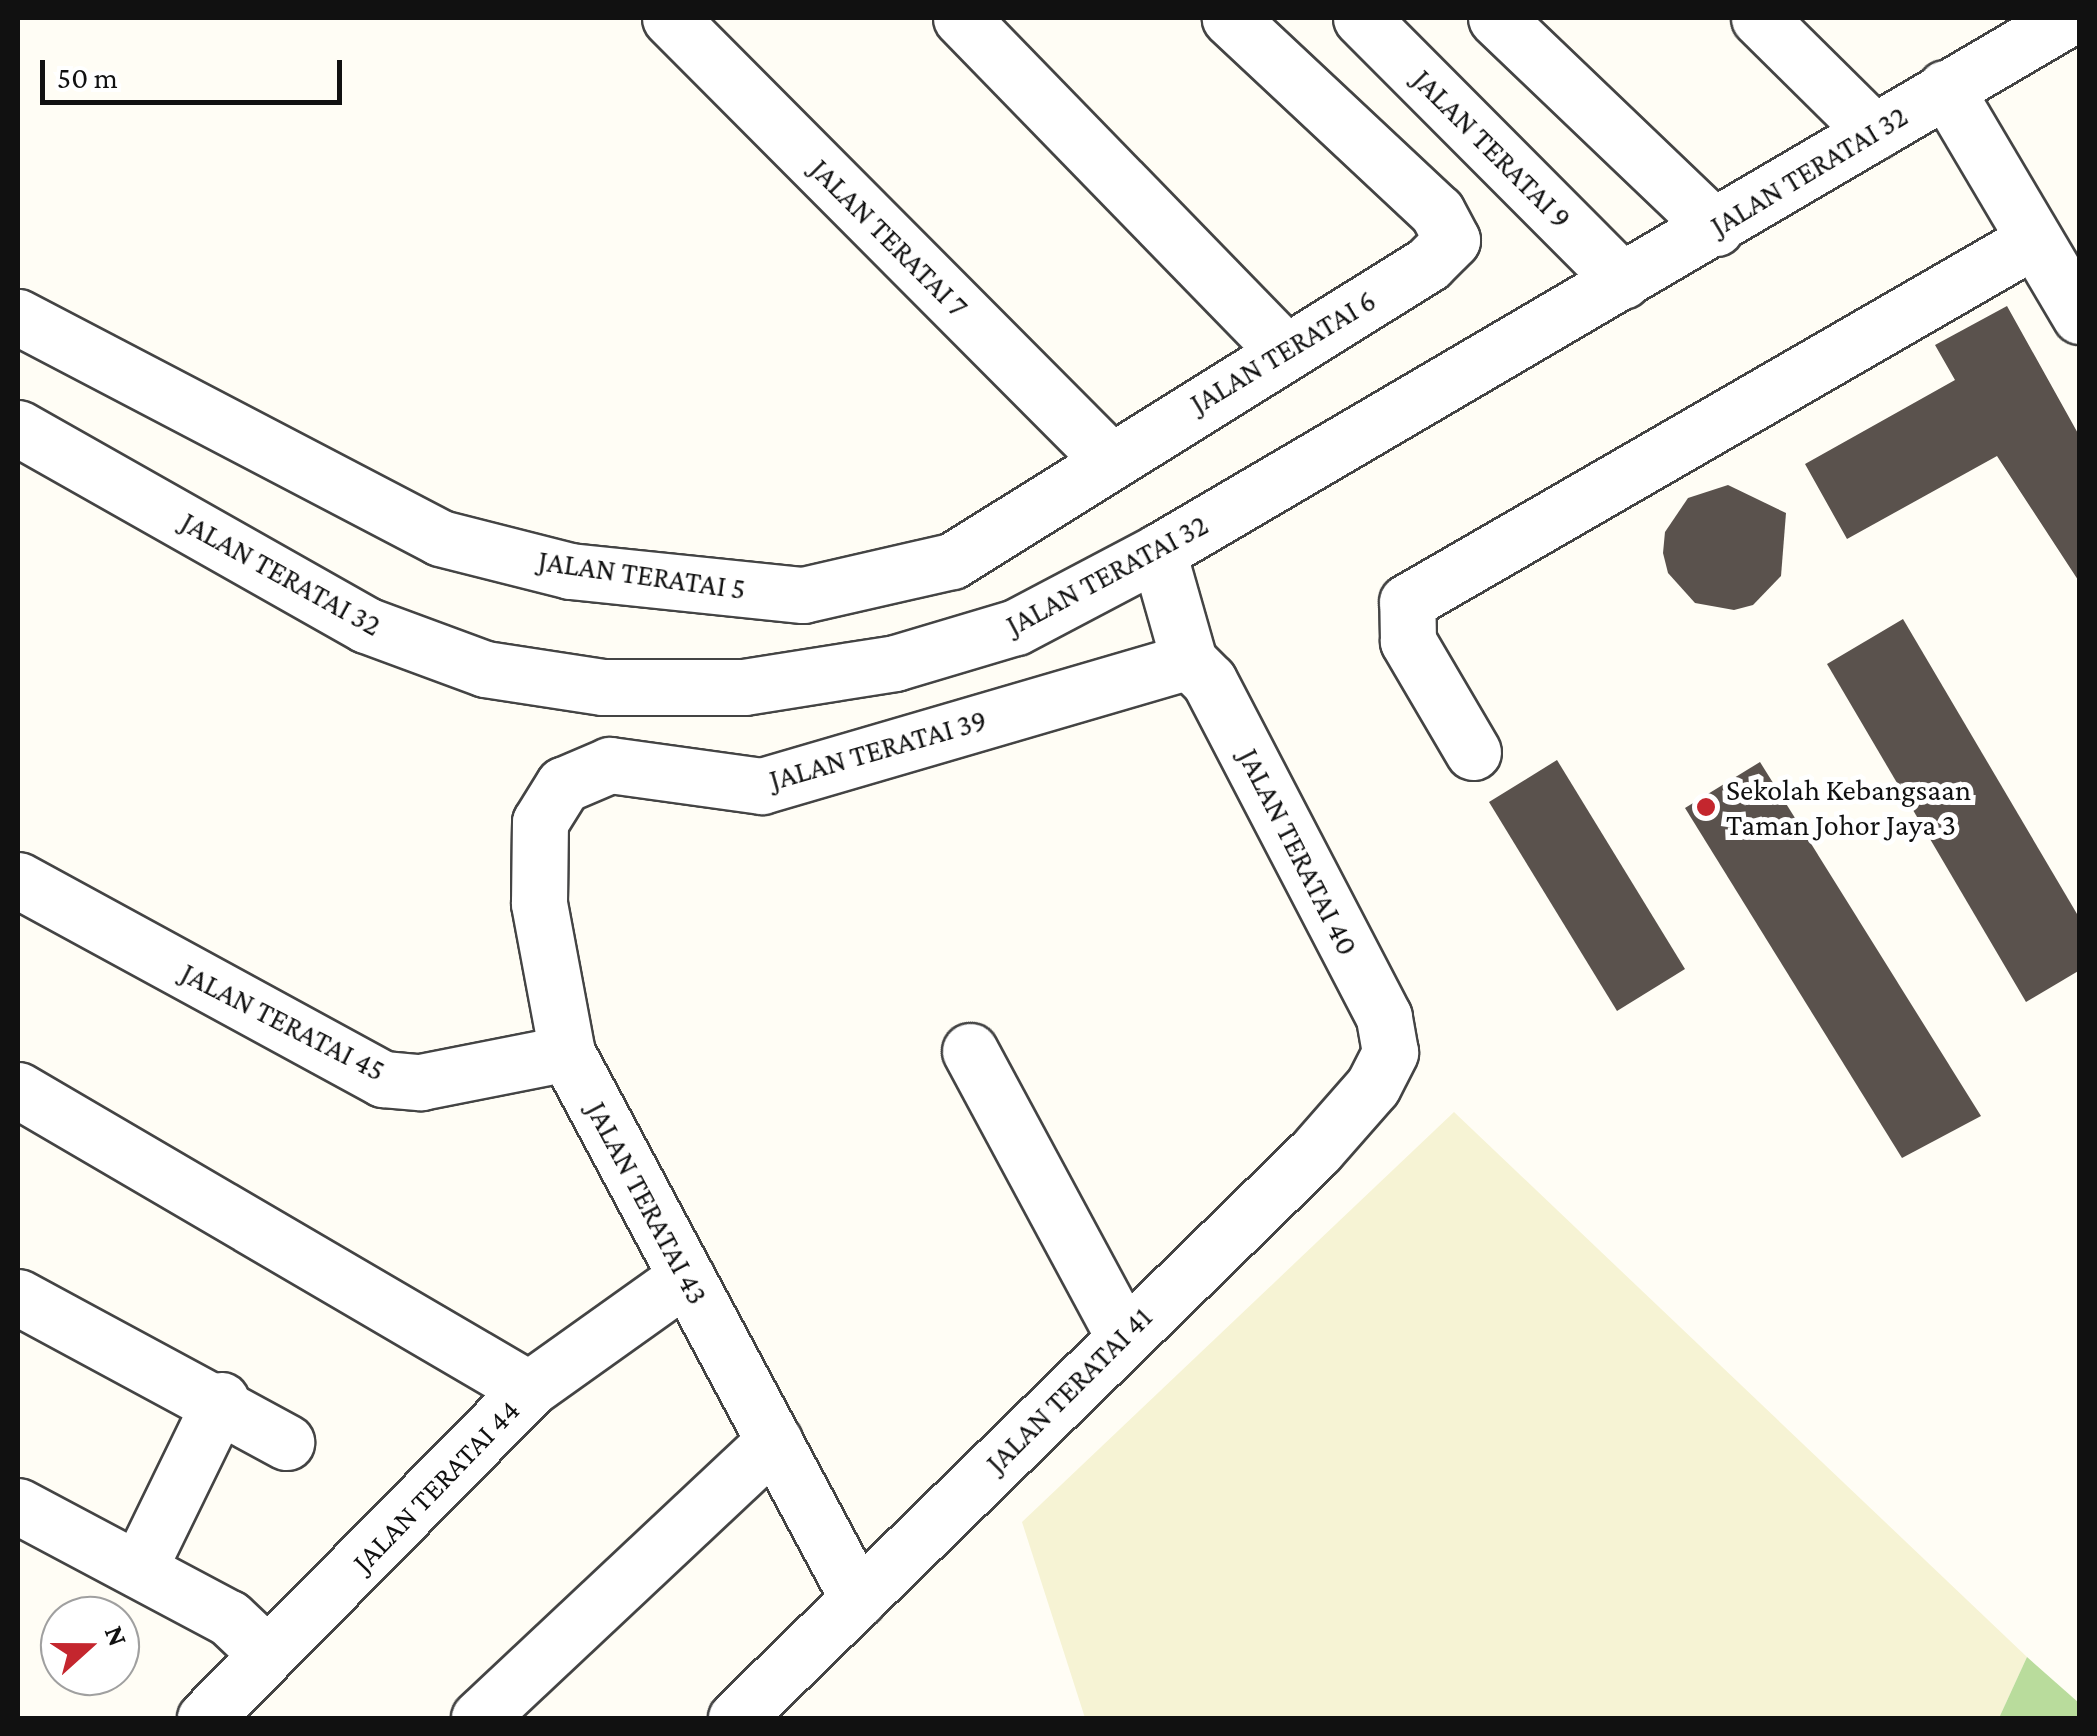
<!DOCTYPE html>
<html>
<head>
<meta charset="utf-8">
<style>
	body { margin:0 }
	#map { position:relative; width:2097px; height:1736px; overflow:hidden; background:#fffdf5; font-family:"Crimson Pro",serif }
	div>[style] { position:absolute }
	.farmland>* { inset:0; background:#f6f3d4 }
	.forest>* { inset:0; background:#b9dc9c }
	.building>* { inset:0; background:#5a524d }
	.roads { filter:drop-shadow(2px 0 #444) drop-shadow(-2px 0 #444) drop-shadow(0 2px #444) drop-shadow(0 -2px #444) }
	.minor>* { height:55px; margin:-27.5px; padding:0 27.5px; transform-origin:27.5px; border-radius:27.5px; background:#fff }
	.dots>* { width:28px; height:28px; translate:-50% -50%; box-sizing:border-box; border:5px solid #fff; border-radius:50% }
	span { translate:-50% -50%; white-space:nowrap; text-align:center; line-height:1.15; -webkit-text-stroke:10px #fff; paint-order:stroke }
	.street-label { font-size:30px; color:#111 }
	.poi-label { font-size:30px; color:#111 }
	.left { translate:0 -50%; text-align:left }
	.frame { position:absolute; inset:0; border:20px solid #111; pointer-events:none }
	.north { position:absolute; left:40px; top:1596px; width:100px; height:100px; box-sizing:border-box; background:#fff; border:2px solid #a0a0a0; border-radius:50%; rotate:69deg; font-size:28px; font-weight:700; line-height:40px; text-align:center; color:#111 }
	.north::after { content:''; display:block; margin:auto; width:35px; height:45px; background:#c4262e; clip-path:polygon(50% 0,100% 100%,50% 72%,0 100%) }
	.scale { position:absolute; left:40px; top:60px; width:302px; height:45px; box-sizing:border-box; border:5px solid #111; border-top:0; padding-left:12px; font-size:30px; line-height:35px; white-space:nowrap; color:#111; -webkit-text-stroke:8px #fff; paint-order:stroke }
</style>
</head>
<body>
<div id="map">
	<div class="farmland">
		<div style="clip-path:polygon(1454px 1112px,2027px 1657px,1999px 1718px,1085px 1718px,1022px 1522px)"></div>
	</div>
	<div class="forest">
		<div style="clip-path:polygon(2027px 1657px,2079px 1703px,2079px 1718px,1999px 1718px)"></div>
	</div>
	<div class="building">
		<div style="clip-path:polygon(2007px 306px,2080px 437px,2080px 583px,1997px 456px,1847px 539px,1805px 464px,1955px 380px,1935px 345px)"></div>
		<div style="clip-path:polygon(1728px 485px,1786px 513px,1781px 576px,1753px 605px,1734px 610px,1695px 603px,1668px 573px,1663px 553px,1665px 532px,1688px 498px)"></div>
		<div style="clip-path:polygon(1903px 619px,2080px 919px,2080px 970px,2026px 1002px,1827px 664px)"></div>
		<div style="clip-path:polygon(1557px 760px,1685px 969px,1617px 1011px,1489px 802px)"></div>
		<div style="clip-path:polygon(1760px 762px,1981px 1116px,1902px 1158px,1685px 808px)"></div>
	</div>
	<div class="roads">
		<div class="minor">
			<div style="left:670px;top:18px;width:621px;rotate:45.13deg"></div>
			<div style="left:961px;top:18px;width:465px;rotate:45.8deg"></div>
			<div style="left:1361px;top:18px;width:371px;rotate:45.1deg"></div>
			<div style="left:1496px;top:18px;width:304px;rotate:43.7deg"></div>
			<div style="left:1759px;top:18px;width:162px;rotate:44.7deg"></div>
			<div style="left:1945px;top:88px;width:265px;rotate:59.4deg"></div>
			<div style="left:18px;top:317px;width:476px;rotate:27.6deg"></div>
			<div style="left:440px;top:538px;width:134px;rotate:14.2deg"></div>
			<div style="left:570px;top:571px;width:234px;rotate:5.9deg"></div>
			<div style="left:803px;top:595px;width:153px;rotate:-12.9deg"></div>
			<div style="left:952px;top:561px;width:561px;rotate:-31.96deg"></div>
			<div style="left:1428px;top:264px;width:34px;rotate:-45deg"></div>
			<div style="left:1452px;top:240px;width:32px;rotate:-118deg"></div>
			<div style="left:1437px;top:212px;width:284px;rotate:-136.9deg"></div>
			<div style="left:18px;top:428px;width:400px;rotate:29.5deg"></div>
			<div style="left:366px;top:625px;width:127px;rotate:20.3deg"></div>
			<div style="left:485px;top:669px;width:119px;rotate:8.7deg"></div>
			<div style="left:603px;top:687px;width:141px"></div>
			<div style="left:744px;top:687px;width:153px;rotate:-9deg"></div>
			<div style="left:895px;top:663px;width:126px;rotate:-16.6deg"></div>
			<div style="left:1016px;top:627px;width:161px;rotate:-27.8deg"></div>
			<div style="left:1158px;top:552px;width:1055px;rotate:-30.4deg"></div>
			<div style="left:1158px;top:552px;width:113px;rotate:74.1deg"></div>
			<div style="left:1473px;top:752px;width:129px;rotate:-120.4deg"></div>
			<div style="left:1408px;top:641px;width:39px;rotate:-91deg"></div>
			<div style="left:1407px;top:602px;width:724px;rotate:-30deg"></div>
			<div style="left:18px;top:880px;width:416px;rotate:28.6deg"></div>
			<div style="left:383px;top:1079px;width:38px;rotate:5deg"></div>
			<div style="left:421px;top:1082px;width:149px;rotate:-11.2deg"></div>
			<div style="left:970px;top:1051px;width:323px;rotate:61.7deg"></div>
			<div style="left:18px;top:1090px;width:592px;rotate:30.33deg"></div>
			<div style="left:18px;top:1297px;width:305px;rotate:28.4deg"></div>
			<div style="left:18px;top:1506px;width:239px;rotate:28deg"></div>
			<div style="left:229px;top:1618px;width:52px;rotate:43.5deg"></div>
			<div style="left:139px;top:1568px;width:187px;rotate:-64deg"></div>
			<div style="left:858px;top:1599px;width:619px;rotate:-118.06deg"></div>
			<div style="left:567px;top:1053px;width:153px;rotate:-100.6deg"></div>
			<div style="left:539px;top:903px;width:81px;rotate:-89.3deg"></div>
			<div style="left:540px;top:822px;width:44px;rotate:-58.1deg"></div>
			<div style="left:563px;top:785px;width:51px;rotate:-23.1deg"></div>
			<div style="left:610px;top:765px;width:153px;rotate:7.9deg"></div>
			<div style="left:762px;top:786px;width:445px;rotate:-16.3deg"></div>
			<div style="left:205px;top:1718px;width:462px;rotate:-45.4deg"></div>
			<div style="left:529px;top:1389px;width:193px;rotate:-35.5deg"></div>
			<div style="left:479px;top:1718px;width:405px;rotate:-43.2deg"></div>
			<div style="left:736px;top:1718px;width:811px;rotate:-44.35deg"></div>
			<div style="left:1316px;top:1151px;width:86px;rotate:-48.8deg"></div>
			<div style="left:1373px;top:1086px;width:38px;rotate:-63deg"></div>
			<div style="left:1390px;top:1052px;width:36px;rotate:-100deg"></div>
			<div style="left:1384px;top:1017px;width:379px;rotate:-117.5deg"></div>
			<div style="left:1209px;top:681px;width:28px;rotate:-135deg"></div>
		</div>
	</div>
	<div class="dots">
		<div style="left:1706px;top:807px;background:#c4262e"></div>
	</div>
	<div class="street-label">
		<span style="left:1492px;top:149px;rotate:45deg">JALAN TERATAI 9</span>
		<span style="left:1809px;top:171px;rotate:-31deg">JALAN TERATAI 32</span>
		<span style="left:889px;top:238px;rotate:45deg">JALAN TERATAI 7</span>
		<span style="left:1283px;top:352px;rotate:-31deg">JALAN TERATAI 6</span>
		<span style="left:281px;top:574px;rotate:29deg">JALAN TERATAI 32</span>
		<span style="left:642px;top:575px;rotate:8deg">JALAN TERATAI 5</span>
		<span style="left:1107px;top:575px;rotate:-28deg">JALAN TERATAI 32</span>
		<span style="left:878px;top:750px;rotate:-16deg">JALAN TERATAI 39</span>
		<span style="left:1298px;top:852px;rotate:63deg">JALAN TERATAI 40</span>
		<span style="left:283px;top:1022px;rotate:27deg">JALAN TERATAI 45</span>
		<span style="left:647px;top:1203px;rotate:62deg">JALAN TERATAI 43</span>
		<span style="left:1069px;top:1390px;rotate:-45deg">JALAN TERATAI 41</span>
		<span style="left:436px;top:1486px;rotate:-46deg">JALAN TERATAI 44</span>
	</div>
	<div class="poi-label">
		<span class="left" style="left:1726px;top:807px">Sekolah Kebangsaan<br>Taman Johor Jaya 3</span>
	</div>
	<div class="frame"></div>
	<div class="north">N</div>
	<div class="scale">50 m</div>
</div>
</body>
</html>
